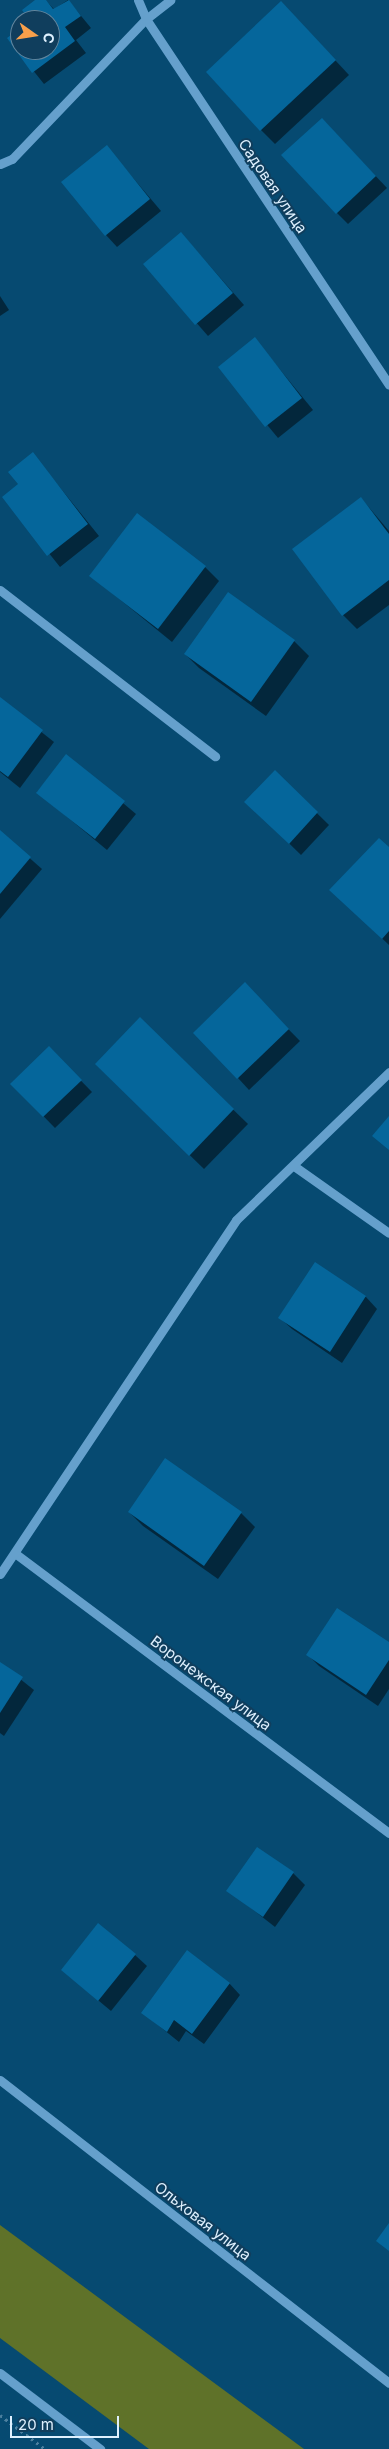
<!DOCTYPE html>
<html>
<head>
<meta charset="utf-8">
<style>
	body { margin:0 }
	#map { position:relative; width:389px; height:2449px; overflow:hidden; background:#064a71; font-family:Inter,sans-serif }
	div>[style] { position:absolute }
	.green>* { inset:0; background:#5f7229 }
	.shadow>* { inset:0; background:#0007 }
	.building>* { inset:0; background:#05669b }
	.path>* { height:3px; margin-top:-1.5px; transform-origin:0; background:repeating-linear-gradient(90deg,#4c809f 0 2.5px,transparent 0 6.5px) }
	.minor>* { height:9px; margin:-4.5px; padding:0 4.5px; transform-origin:4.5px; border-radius:4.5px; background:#65a0cc }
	span { translate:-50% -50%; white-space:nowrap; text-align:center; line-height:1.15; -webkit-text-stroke:4px #103e5d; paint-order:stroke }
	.street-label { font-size:15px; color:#def0fe }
	.north { position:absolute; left:10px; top:10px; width:50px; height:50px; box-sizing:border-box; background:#103e5d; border:1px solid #62859d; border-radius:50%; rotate:103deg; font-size:14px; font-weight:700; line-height:20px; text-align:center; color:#def0fe }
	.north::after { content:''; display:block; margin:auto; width:18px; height:22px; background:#f8a04b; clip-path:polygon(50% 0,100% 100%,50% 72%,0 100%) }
	.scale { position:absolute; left:10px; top:2416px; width:109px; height:22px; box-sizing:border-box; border:2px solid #def0fe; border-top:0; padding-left:6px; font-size:15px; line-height:18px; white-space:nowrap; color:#def0fe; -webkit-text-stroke:4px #103e5d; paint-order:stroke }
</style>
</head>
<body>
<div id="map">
	<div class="green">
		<div style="clip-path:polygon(0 2225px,304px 2449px,149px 2449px,0 2338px)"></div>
	</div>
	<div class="shadow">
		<div style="clip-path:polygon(37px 0,45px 0,54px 9px,68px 0,91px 28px,76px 40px,86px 53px,44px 84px,8px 39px,20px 30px,20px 50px,50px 50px,50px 20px,31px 20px)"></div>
		<div style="clip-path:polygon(295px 17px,349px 75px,275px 144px,261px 130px)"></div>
		<div style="clip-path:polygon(322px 119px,387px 188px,348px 224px,337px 213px)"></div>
		<div style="clip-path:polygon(107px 147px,161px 211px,117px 247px,106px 235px)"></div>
		<div style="clip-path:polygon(181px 233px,244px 305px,208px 336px,145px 264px)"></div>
		<div style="clip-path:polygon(0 296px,9px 310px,0 316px)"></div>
		<div style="clip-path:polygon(255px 339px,313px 410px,278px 438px,219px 367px)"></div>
		<div style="clip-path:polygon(33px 454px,99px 536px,60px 567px,4px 497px,19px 485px)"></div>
		<div style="clip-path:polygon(361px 498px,389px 531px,389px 605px,357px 629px,343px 615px)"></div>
		<div style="clip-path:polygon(205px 567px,219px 581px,172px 642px,91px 576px)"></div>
		<div style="clip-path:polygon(228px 594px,294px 641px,309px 656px,266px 716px,199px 668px,185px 654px)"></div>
		<div style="clip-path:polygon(0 699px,54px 742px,20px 788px,0 772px)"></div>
		<div style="clip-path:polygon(67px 756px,136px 814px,107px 850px,37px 792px)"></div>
		<div style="clip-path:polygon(275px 772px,329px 825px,301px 855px,258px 813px)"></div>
		<div style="clip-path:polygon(0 832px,42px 869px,0 919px)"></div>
		<div style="clip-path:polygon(389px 849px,389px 945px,343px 901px)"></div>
		<div style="clip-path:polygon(256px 996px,300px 1041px,249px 1090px,238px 1078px)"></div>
		<div style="clip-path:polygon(140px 1019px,248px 1124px,204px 1169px,96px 1064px)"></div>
		<div style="clip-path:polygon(49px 1048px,92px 1092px,55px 1128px,12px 1084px)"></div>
		<div style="clip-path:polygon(315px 1264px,366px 1297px,377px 1309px,342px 1363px,292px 1329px,280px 1318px)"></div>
		<div style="clip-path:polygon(129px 1512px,241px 1513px,255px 1527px,218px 1579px,143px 1526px)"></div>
		<div style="clip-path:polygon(389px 1643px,389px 1689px,378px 1706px,319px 1666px,308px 1655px)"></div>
		<div style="clip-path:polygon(0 1663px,34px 1690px,4px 1736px,0 1733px)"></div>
		<div style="clip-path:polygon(293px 1873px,305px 1885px,275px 1927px,228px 1890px)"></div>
		<div style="clip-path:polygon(135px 1955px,147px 1966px,111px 2011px,62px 1970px)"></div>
		<div style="clip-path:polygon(229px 1983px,240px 1995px,204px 2044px,186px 2031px,179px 2042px,143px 2013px)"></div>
	</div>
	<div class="building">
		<div style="clip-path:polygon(35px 0,46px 0,53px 9px,69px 0,81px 16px,65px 27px,75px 41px,32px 73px,7px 38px,20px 28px,20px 50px,50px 50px,50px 20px,29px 20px,22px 10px)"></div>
		<div style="clip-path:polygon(281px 1px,336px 60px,260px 131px,206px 72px)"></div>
		<div style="clip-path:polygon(322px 118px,376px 176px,336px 214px,281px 155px)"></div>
		<div style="clip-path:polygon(107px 145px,150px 199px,105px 236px,61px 182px)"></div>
		<div style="clip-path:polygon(181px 232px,233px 293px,195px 325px,143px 264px)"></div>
		<div style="clip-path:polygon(255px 337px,302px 398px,265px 427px,218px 367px)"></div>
		<div style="clip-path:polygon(33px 452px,88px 524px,47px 556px,2px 497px,18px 484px,8px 472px)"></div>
		<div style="clip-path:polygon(361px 497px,389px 534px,389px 580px,342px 616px,292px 549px)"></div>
		<div style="clip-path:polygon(137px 513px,206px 566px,158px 629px,89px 576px)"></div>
		<div style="clip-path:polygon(228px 592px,295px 640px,251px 702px,184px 654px)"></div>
		<div style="clip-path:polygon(0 697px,43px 730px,8px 777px,0 771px)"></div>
		<div style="clip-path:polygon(66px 754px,125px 801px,95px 839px,36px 793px)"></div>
		<div style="clip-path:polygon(275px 770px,318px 812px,289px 844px,244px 802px)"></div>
		<div style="clip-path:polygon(0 830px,31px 857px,0 894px)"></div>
		<div style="clip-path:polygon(379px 838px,389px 847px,389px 931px,382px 939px,329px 890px)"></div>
		<div style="clip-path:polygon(245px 982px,289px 1029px,237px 1079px,193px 1033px)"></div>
		<div style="clip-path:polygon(140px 1017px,234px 1109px,189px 1156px,95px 1064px)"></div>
		<div style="clip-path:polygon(49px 1046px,82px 1080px,43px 1117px,10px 1084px)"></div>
		<div style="clip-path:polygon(389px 1116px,389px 1150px,372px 1136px)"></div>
		<div style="clip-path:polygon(315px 1262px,366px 1296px,330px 1352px,278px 1318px)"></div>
		<div style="clip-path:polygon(165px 1458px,242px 1512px,204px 1566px,128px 1512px)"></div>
		<div style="clip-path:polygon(337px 1608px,389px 1642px,389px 1660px,366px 1695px,306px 1655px)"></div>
		<div style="clip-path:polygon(0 1662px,23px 1677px,0 1713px)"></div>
		<div style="clip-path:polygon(257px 1847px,294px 1872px,263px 1917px,226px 1891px)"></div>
		<div style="clip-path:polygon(98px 1923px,136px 1954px,98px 2001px,61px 1970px)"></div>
		<div style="clip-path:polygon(187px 1950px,230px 1983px,192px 2034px,174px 2020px,167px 2032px,141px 2013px)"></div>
		<div style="clip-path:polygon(389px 2223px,389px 2251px,376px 2241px)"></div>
	</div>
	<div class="path">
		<div style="left:0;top:2415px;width:56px;rotate:37.1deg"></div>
	</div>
	<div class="minor">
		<div style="left:138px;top:0;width:21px;rotate:67deg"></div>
		<div style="left:146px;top:19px;width:439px;rotate:56.4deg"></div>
		<div style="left:0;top:164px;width:13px;rotate:-23deg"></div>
		<div style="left:12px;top:159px;width:194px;rotate:-46.3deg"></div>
		<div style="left:146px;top:19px;width:31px;rotate:-38deg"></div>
		<div style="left:0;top:590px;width:272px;rotate:37.7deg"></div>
		<div style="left:294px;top:1166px;width:116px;rotate:35.2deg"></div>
		<div style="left:16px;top:1554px;width:466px;rotate:36.8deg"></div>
		<div style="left:0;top:1574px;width:425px;rotate:-56.3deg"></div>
		<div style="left:236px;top:1220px;width:213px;rotate:-44deg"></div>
		<div style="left:0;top:2080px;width:493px;rotate:37.9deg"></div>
		<div style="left:0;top:2373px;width:126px;rotate:37.2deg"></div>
	</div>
	<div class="street-label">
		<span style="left:273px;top:186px;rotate:56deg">Садовая улица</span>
		<span style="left:211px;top:1683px;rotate:37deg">Воронежская улица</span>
		<span style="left:203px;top:2221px;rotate:38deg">Ольховая улица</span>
	</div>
	<div class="north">С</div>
	<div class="scale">20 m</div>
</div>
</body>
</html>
